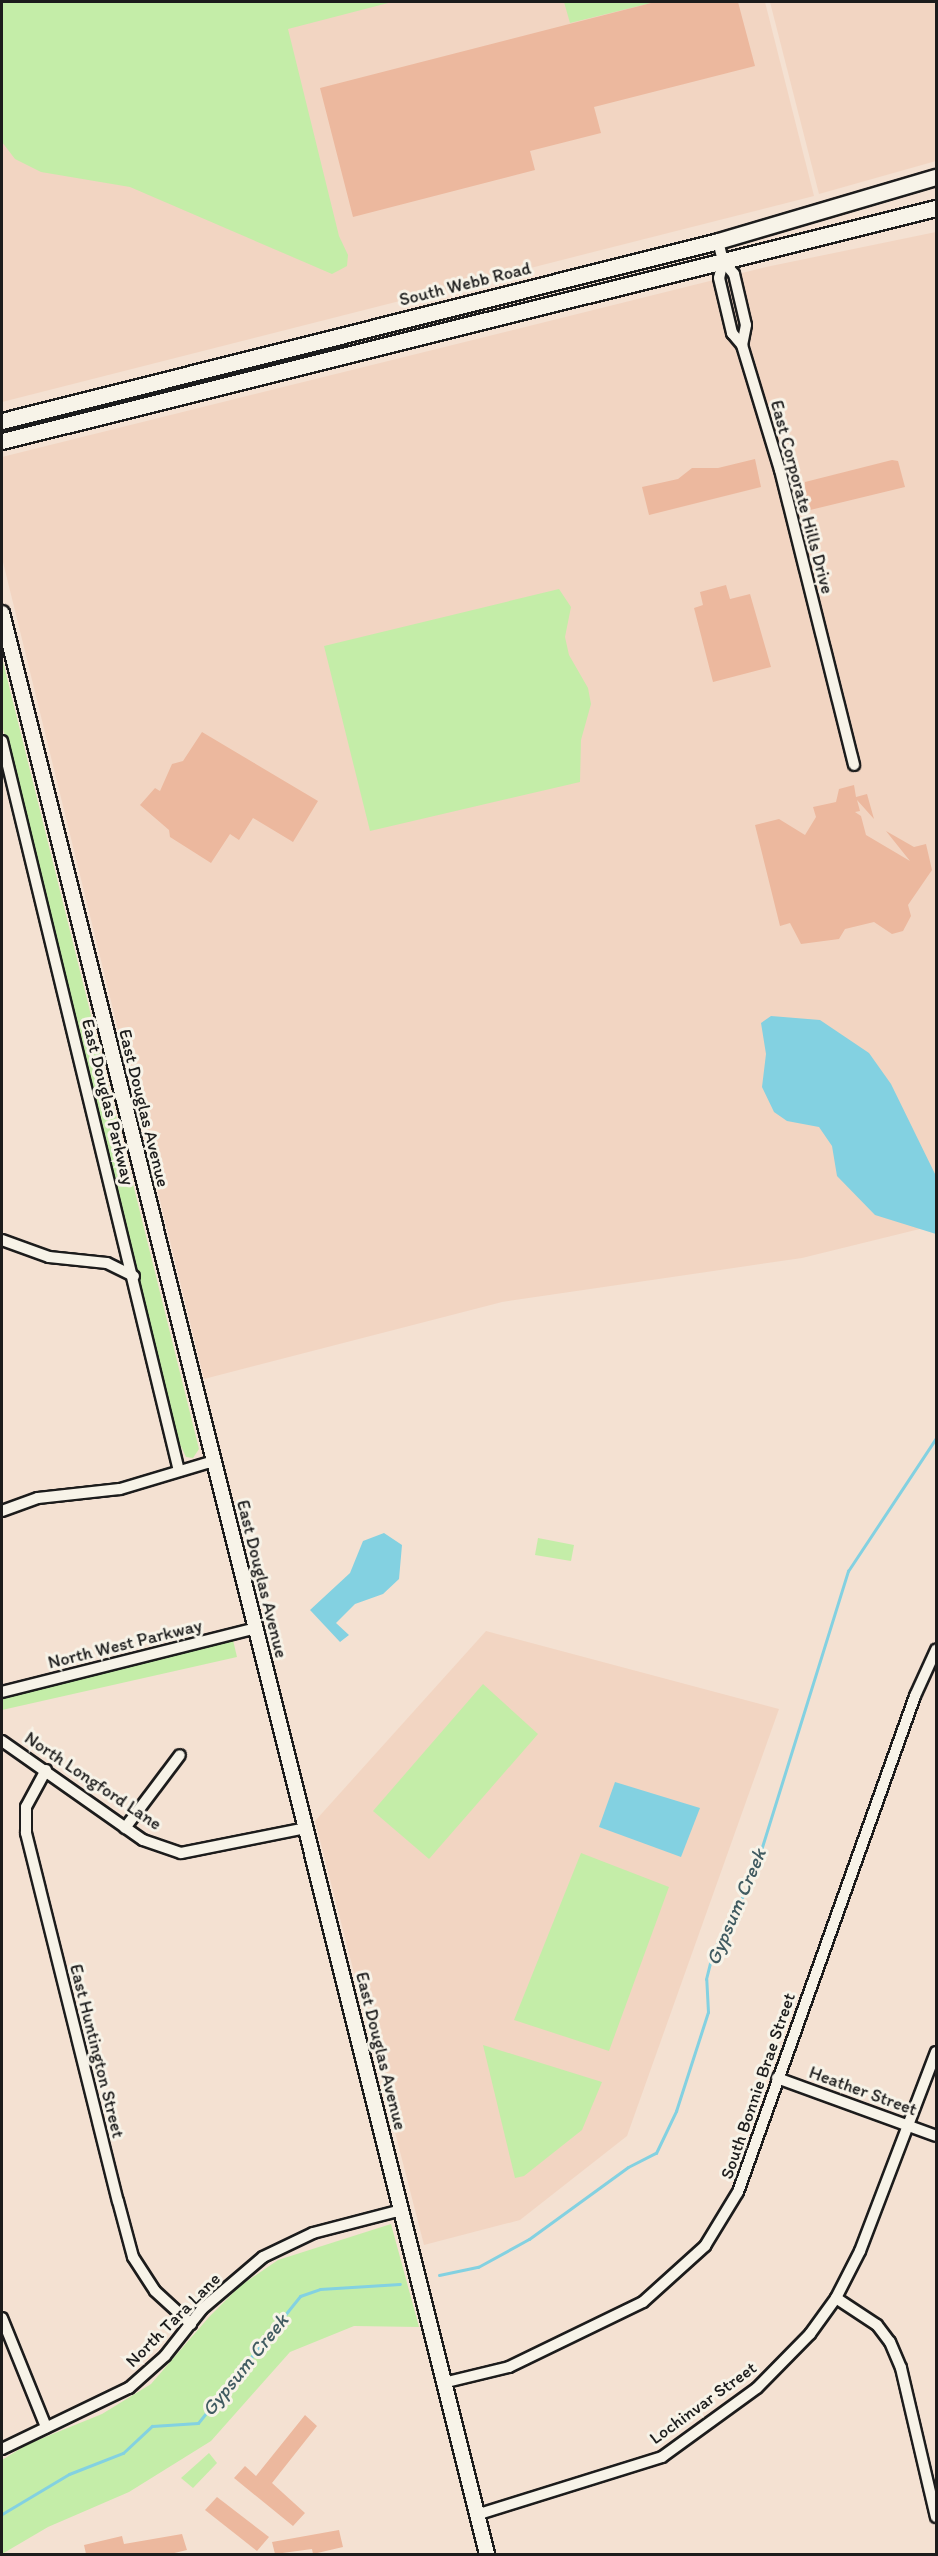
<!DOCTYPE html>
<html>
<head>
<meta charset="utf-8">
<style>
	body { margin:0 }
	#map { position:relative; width:938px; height:2556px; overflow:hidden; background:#f4e1d2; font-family:Itim,sans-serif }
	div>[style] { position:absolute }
	.built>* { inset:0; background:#f2d5c2 }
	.green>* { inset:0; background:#c4eda8 }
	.water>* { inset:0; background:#83d1e1 }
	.stream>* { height:3px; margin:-1.5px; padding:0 1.5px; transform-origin:1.5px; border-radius:1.5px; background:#83d1e1 }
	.building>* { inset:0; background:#ecb89e }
	.roads { filter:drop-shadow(2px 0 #1c1c1c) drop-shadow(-2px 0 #1c1c1c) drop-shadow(0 2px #1c1c1c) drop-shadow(0 -2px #1c1c1c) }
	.minor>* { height:10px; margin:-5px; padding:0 5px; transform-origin:5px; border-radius:5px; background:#f7f3e8 }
	.tertiary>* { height:14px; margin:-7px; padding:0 7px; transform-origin:7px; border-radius:7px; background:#f7f3e8 }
	.secondary>* { height:15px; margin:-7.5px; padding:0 7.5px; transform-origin:7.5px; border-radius:7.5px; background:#f7f3e8 }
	span { translate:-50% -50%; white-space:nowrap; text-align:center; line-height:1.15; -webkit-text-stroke:6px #f7f3e8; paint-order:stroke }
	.street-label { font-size:18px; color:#1c1c1c }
	.water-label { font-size:20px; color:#405b61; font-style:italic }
	.frame { position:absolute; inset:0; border:3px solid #1c1c1c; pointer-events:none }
</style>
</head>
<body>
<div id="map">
	<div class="built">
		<div style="clip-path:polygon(2px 2px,765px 2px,814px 196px,2px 402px)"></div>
		<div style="clip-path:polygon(770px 2px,936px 2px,936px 161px,819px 194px)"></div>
		<div style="clip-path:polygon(936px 232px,936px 1225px,802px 1258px,502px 1302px,204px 1379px,2px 558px,2px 457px,766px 267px)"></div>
		<div style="clip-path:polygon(486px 1631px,779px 1709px,627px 2136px,520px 2220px,424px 2245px,315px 1821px)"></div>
	</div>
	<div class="green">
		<div style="clip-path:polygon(2px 2px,392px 2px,288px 29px,339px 236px,348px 255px,347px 266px,332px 274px,130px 187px,41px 172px,15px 159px,2px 142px)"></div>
		<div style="clip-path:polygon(564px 2px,655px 2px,570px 23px)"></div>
		<div style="clip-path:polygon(559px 589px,571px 607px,565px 637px,569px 655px,588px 688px,591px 704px,581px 740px,580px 782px,370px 831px,324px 646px)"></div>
		<div style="clip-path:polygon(2px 658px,199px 1449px,193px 1458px,186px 1457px,179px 1442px,2px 725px)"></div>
		<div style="clip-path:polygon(538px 1538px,574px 1545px,571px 1561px,535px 1555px)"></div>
		<div style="clip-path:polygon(233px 1640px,237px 1657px,2px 1710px,2px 1698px)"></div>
		<div style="clip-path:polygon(483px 1684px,538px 1734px,429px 1859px,373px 1811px)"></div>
		<div style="clip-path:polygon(581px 1853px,669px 1887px,609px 2051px,514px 2020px)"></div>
		<div style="clip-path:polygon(483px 2045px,602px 2082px,582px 2130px,524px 2176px,515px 2178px)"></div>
		<div style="clip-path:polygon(391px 2224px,419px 2327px,354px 2326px,290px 2352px,211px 2441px,129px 2492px,48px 2527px,2px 2554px,2px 2460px,28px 2444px,102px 2414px,151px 2384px,209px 2317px,240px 2286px,278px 2260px)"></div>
		<div style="clip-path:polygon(209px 2453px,217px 2463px,193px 2488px,181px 2478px)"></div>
	</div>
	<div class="water">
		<div style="clip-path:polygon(771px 1016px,820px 1020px,869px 1053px,891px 1084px,936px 1176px,936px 1234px,875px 1215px,837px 1176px,832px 1146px,819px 1127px,787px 1121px,774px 1112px,762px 1087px,766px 1054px,761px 1023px)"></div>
		<div style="clip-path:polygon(384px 1533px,402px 1545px,399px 1579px,383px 1594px,355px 1604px,336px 1623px,349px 1635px,340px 1642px,310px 1610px,350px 1573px,363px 1541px)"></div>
		<div style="clip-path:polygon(615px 1782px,700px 1808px,681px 1857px,599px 1827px)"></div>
	</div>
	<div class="stream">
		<div style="left:439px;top:2275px;width:40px;rotate:-12deg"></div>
		<div style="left:478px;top:2267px;width:58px;rotate:-28.8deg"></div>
		<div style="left:529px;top:2239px;width:122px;rotate:-36deg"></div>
		<div style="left:628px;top:2167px;width:31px;rotate:-27deg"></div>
		<div style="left:656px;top:2153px;width:47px;rotate:-64.5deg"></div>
		<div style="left:676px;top:2111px;width:104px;rotate:-72.1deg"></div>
		<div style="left:708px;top:2012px;width:33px;rotate:-93deg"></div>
		<div style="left:706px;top:1979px;width:29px;rotate:-76deg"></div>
		<div style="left:713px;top:1951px;width:82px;rotate:-61.6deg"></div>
		<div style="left:752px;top:1879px;width:323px;rotate:-72.7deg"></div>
		<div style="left:848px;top:1571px;width:159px;rotate:-56.5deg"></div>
		<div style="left:2px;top:2514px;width:78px;rotate:-30.8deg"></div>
		<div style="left:69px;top:2474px;width:58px;rotate:-21.3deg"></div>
		<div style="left:123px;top:2453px;width:40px;rotate:-43deg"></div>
		<div style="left:152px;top:2426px;width:46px;rotate:-3.7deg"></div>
		<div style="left:198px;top:2423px;width:163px;rotate:-51.2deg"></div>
		<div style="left:300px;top:2296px;width:21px;rotate:-19deg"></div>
		<div style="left:320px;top:2289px;width:80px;rotate:-3.6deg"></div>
	</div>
	<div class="building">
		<div style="clip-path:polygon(655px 2px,738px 2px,755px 66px,594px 107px,601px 133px,530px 151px,535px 170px,353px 217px,320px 88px)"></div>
		<div style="clip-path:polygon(755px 459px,761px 487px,649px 515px,642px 487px,678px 479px,692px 468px,718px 468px)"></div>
		<div style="clip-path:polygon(892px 460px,898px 461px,905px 487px,806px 511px,805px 482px)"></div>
		<div style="clip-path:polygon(726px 585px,730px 599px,750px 594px,771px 667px,713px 682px,694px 608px,703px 605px,700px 592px)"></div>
		<div style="clip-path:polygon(202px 732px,318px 801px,293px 842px,253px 818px,239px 840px,230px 834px,211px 863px,170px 837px,169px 830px,140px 805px,155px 788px,160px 791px,172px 764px,183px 761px)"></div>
		<div style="clip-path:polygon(854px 785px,856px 797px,867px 794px,874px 819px,857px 800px,860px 811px,855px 812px,861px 816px,866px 835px,910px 861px,886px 831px,914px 847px,926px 844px,932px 870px,908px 905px,911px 916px,903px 931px,892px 934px,874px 922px,845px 929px,839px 939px,801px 944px,790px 923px,780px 926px,755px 825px,779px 819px,805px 835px,816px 817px,813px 807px,836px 802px,839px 789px)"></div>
		<div style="clip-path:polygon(305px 2415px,317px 2426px,272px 2483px,305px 2513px,293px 2526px,234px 2478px,245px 2466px,256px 2476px)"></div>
		<div style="clip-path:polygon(217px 2497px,269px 2537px,257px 2551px,205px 2510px)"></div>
		<div style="clip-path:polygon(339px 2530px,343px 2547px,313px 2554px,312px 2549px,275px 2554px,272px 2542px)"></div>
		<div style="clip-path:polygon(182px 2534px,187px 2550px,170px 2554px,86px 2554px,84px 2545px,122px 2536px,124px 2544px)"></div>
	</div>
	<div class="roads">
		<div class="minor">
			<div style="left:718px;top:241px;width:21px;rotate:76deg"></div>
			<div style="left:723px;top:261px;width:17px;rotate:50deg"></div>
			<div style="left:734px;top:274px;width:52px;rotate:76.8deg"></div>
			<div style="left:746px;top:325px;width:20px;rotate:101deg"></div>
			<div style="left:742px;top:345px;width:131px;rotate:73.1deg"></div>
			<div style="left:780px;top:470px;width:304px;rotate:75.9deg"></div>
			<div style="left:723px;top:261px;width:17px;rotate:103deg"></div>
			<div style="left:719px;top:278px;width:57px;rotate:76.7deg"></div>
			<div style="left:732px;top:333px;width:16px;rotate:50deg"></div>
			<div style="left:2px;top:741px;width:751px;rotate:76.37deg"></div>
			<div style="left:2px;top:1240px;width:50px;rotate:19.9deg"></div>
			<div style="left:49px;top:1257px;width:58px;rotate:5.9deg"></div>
			<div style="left:107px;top:1263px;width:30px;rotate:26deg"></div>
			<div style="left:2px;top:1511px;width:38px;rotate:-20deg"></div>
			<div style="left:38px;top:1498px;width:82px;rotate:-6.3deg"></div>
			<div style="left:120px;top:1489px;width:98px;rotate:-16.6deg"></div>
			<div style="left:2px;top:1692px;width:262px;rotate:-14.1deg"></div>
			<div style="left:2px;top:1741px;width:172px;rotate:35.1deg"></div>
			<div style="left:143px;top:1840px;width:40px;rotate:18.9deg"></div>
			<div style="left:181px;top:1853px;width:127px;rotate:-11.3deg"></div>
			<div style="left:46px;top:1770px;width:42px;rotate:118.4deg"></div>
			<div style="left:26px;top:1807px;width:26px;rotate:90deg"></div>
			<div style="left:26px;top:1833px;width:379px;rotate:76deg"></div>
			<div style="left:118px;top:2201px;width:58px;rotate:75deg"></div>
			<div style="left:133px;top:2257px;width:40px;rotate:57.1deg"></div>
			<div style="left:155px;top:2291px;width:49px;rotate:42.5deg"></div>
			<div style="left:125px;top:1828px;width:91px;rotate:-53deg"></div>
			<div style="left:777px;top:2078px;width:169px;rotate:20deg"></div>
			<div style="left:836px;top:2298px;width:49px;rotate:33.4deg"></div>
			<div style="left:877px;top:2325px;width:21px;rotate:53deg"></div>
			<div style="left:890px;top:2342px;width:28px;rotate:67deg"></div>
			<div style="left:901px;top:2368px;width:153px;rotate:76.8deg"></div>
			<div style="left:2px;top:2318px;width:118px;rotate:68deg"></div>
			<div style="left:443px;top:2383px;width:68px;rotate:-13.6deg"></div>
			<div style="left:509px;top:2367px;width:149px;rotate:-25.9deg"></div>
			<div style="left:643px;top:2302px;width:84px;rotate:-42.1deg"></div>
			<div style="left:705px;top:2246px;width:63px;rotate:-58.6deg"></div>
			<div style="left:738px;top:2192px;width:527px;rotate:-70.36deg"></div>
			<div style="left:915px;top:1696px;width:51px;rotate:-65.5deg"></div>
			<div style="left:2px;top:2449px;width:141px;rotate:-25.7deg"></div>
			<div style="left:129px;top:2388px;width:48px;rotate:-41.6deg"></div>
			<div style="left:165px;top:2356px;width:60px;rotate:-51.8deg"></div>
			<div style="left:202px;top:2309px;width:80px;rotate:-40.4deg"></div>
			<div style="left:263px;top:2257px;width:55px;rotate:-25.6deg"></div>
			<div style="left:313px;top:2233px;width:92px;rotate:-14.5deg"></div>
			<div style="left:476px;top:2515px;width:195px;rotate:-17.3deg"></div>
			<div style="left:662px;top:2457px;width:117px;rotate:-36deg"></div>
			<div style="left:757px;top:2388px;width:76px;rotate:-45.5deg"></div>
			<div style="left:810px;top:2334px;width:44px;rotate:-54.2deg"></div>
			<div style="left:836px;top:2298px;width:53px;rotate:-62.9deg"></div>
			<div style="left:860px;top:2251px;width:213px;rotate:-69.1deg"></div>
		</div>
		<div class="tertiary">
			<div style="left:2px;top:613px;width:2001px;rotate:75.97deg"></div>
		</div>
		<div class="secondary">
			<div style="left:2px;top:421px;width:738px;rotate:-14.11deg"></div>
			<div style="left:718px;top:241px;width:227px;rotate:-16.4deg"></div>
			<div style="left:2px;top:441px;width:963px;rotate:-14.01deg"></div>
		</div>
	</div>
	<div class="street-label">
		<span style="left:465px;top:284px;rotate:-14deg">South Webb Road</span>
		<span style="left:802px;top:497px;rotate:75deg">East Corporate Hills Drive</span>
		<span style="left:108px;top:1102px;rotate:76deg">East Douglas Parkway</span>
		<span style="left:144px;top:1108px;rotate:76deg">East Douglas Avenue</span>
		<span style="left:262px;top:1579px;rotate:76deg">East Douglas Avenue</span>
		<span style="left:125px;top:1644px;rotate:-14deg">North West Parkway</span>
		<span style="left:93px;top:1781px;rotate:34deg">North Longford Lane</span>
		<span style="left:97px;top:2051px;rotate:76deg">East Huntington Street</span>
		<span style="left:381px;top:2051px;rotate:76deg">East Douglas Avenue</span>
		<span style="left:758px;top:2086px;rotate:-71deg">South Bonnie Brae Street</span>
		<span style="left:863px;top:2091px;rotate:20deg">Heather Street</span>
		<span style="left:173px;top:2320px;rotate:-45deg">North Tara Lane</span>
		<span style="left:703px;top:2403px;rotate:-36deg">Lochinvar Street</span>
	</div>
	<div class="water-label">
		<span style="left:736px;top:1907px;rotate:-67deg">Gypsum Creek</span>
		<span style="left:245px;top:2365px;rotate:-51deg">Gypsum Creek</span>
	</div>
	<div class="frame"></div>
</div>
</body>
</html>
